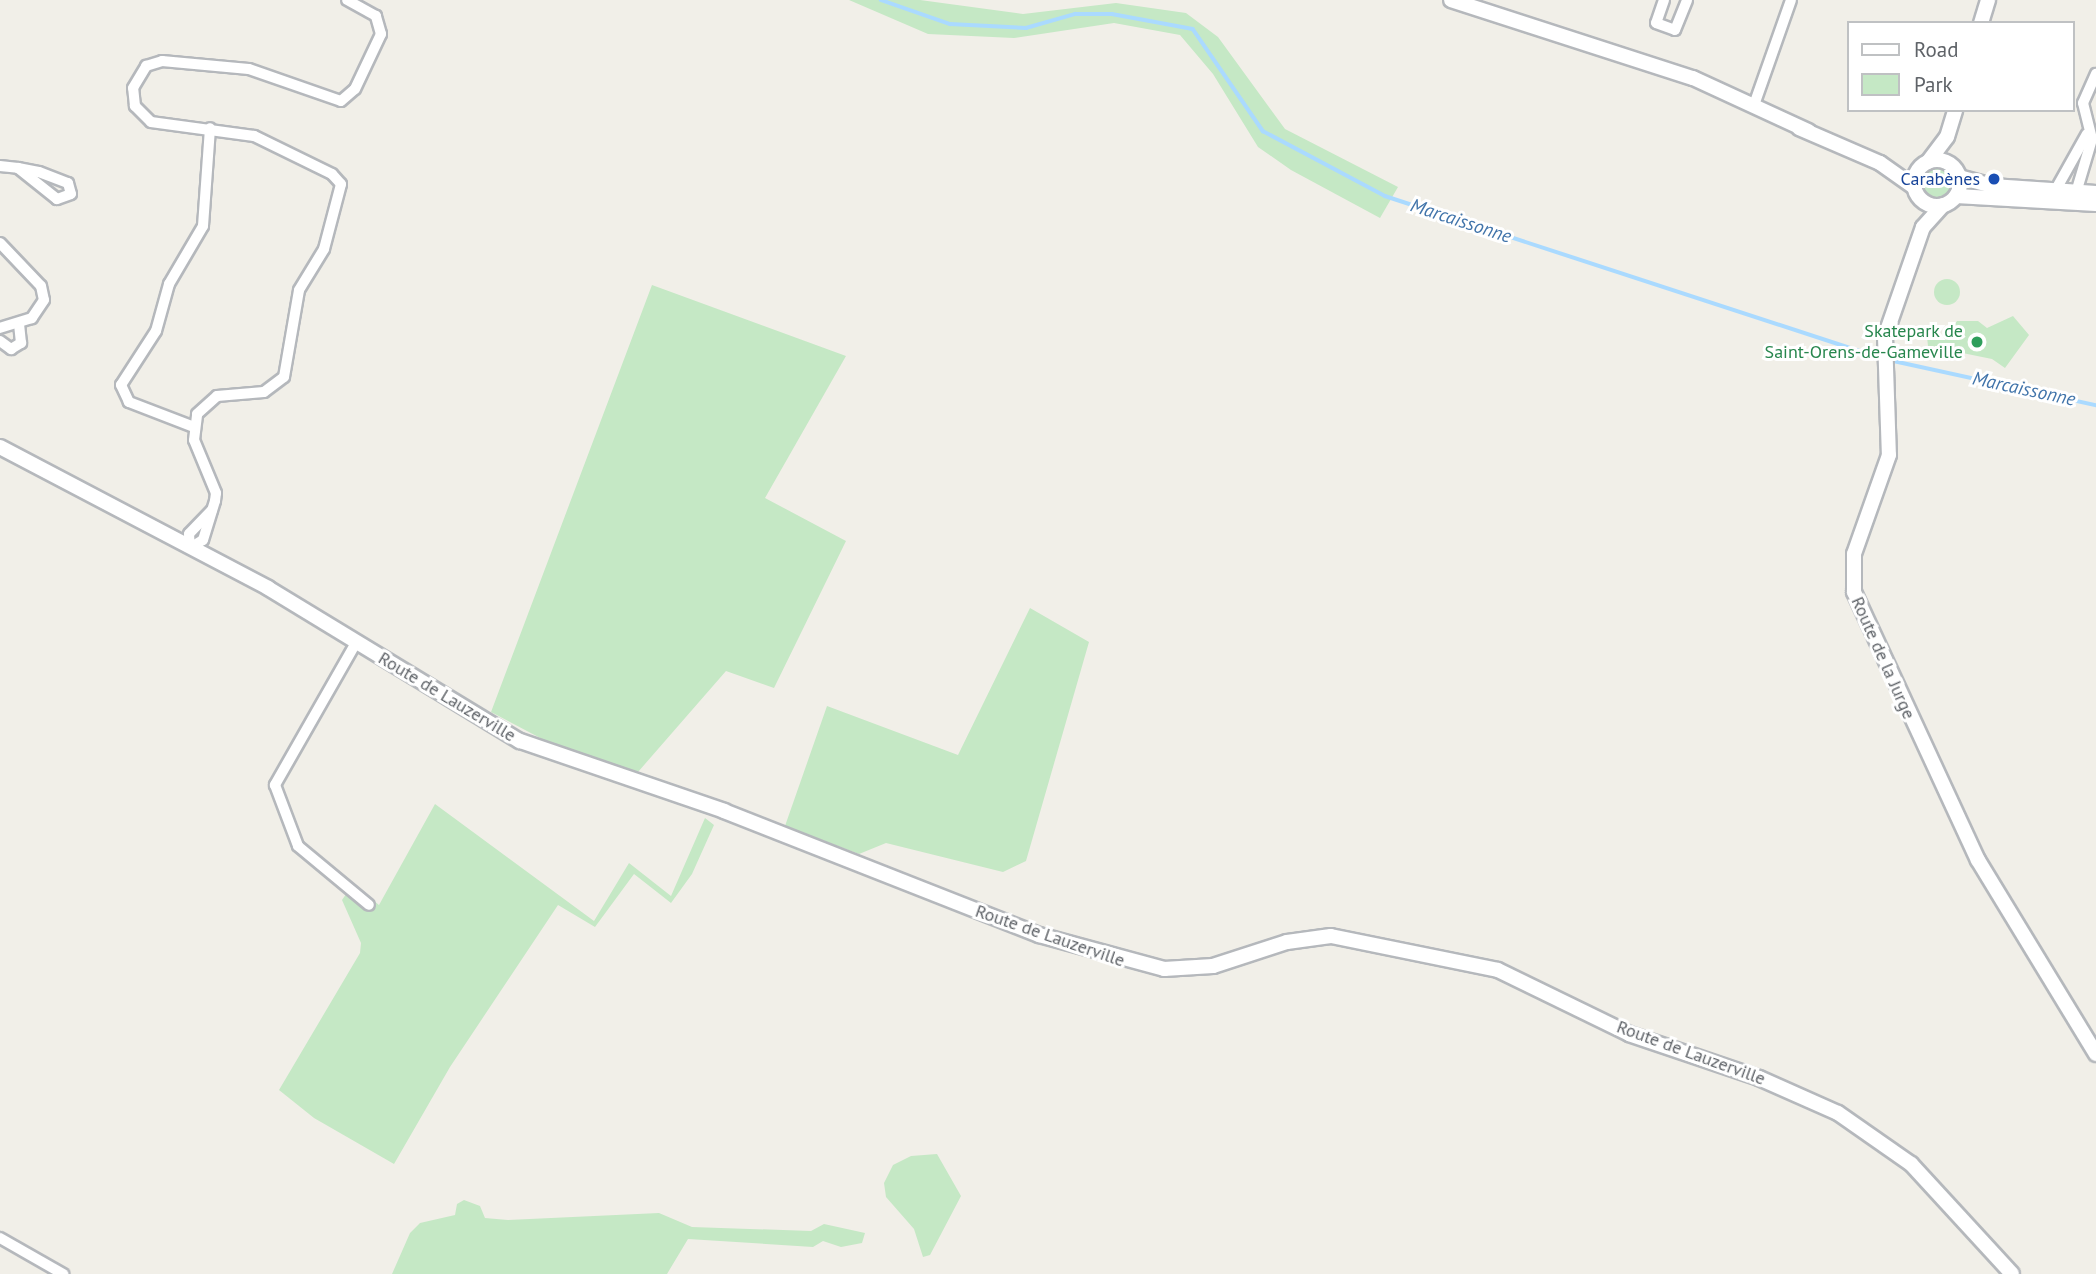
<!DOCTYPE html>
<html>
<head>
<meta charset="utf-8">
<style>
	body { margin:0 }
	#map { position:relative; width:2096px; height:1274px; overflow:hidden; background:#f1efe8; font-family:"PT Sans",sans-serif }
	div>[style] { position:absolute }
	.green>* { inset:0; background:#c5e8c5 }
	.round { border-radius:50% }
	.stream>* { height:3.5px; margin:-1.75px; padding:0 1.75px; transform-origin:1.75px; border-radius:1.75px; background:#aadaff }
	.roads { filter:drop-shadow(2px 0 #b5b8bc) drop-shadow(-2px 0 #b5b8bc) drop-shadow(0 2px #b5b8bc) drop-shadow(0 -2px #b5b8bc) }
	.minor>* { height:10px; margin:-5px; padding:0 5px; transform-origin:5px; border-radius:5px; background:#fff }
	.tertiary>* { height:14px; margin:-7px; padding:0 7px; transform-origin:7px; border-radius:7px; background:#fff }
	.tertiary>.ring { margin:-7px; padding:0; box-sizing:content-box; background:none; border:14px solid #fff; border-radius:50% }
	.dots>* { width:19px; height:19px; translate:-50% -50%; box-sizing:border-box; border:4px solid #fff; border-radius:50% }
	span { translate:-50% -50%; white-space:nowrap; text-align:center; line-height:1.15; -webkit-text-stroke:6px #fff; paint-order:stroke }
	.transit-label { font-size:18px; color:#164399 }
	.right { translate:-100% -50%; text-align:right }
	.leisure-label { font-size:18px; color:#27864d }
	.street-label { font-size:18px; color:#5f6368 }
	.water-label { font-size:19px; color:#4174aa; font-style:italic }
	.legend { position:absolute; left:1847px; top:21px; width:228px; height:91px; box-sizing:border-box; background:#fff; border:2px solid #bfc1c3; margin:0; padding:9px 12px; list-style:none; font-size:21px; color:#5f6368 }
	.legend li { display:flex; align-items:center; gap:14px; height:35px }
	.legend b { width:35px; border:2px solid #bfc1c3 }
</style>
</head>
<body>
<div id="map">
	<div class="green">
		<div style="clip-path:polygon(849px 0,920px 0,1023px 14px,1116px 3px,1186px 13px,1218px 37px,1285px 129px,1398px 187px,1380px 218px,1291px 170px,1258px 147px,1213px 74px,1180px 35px,1114px 23px,1014px 38px,928px 34px)"></div>
		<div class="round" style="left:1921px;top:169px;width:30px;height:30px"></div>
		<div class="round" style="left:1934px;top:279px;width:26px;height:26px"></div>
		<div style="clip-path:polygon(652px 285px,846px 356px,765px 498px,846px 541px,774px 688px,726px 671px,638px 772px,563px 750px,491px 712px)"></div>
		<div style="clip-path:polygon(2013px 316px,2029px 335px,2005px 368px,1992px 359px,1928px 346px,1927px 337px,1946px 336px,1957px 321px,1978px 321px,1987px 328px)"></div>
		<div style="clip-path:polygon(1030px 608px,1089px 642px,1026px 861px,1003px 872px,886px 843px,859px 854px,785px 826px,827px 706px,958px 755px)"></div>
		<div style="clip-path:polygon(435px 804px,594px 921px,629px 863px,671px 896px,705px 818px,714px 825px,692px 874px,671px 903px,634px 874px,595px 927px,558px 905px,450px 1067px,394px 1164px,314px 1118px,279px 1090px,360px 953px,361px 943px,342px 900px,353px 884px,379px 905px)"></div>
		<div style="clip-path:polygon(937px 1154px,961px 1196px,930px 1255px,923px 1257px,914px 1229px,886px 1197px,884px 1183px,893px 1165px,911px 1156px)"></div>
		<div style="clip-path:polygon(464px 1200px,480px 1206px,485px 1218px,508px 1220px,659px 1213px,692px 1227px,811px 1231px,824px 1224px,865px 1233px,862px 1243px,841px 1247px,823px 1241px,813px 1247px,688px 1239px,667px 1274px,392px 1274px,410px 1233px,420px 1223px,455px 1215px,457px 1204px)"></div>
	</div>
	<div class="stream">
		<div style="left:881px;top:0;width:73px;rotate:19.2deg"></div>
		<div style="left:950px;top:24px;width:76px;rotate:3deg"></div>
		<div style="left:1026px;top:28px;width:51px;rotate:-15.9deg"></div>
		<div style="left:1075px;top:14px;width:37px"></div>
		<div style="left:1112px;top:14px;width:82px;rotate:10.5deg"></div>
		<div style="left:1193px;top:29px;width:124px;rotate:55.5deg"></div>
		<div style="left:1263px;top:131px;width:138px;rotate:28deg"></div>
		<div style="left:1385px;top:196px;width:522px;rotate:18.09deg"></div>
		<div style="left:1889px;top:360px;width:212px;rotate:12.3deg"></div>
	</div>
	<div class="roads">
		<div class="minor">
			<div style="left:1664px;top:0;width:24px;rotate:109deg"></div>
			<div style="left:1656px;top:23px;width:20px;rotate:20deg"></div>
			<div style="left:1675px;top:30px;width:32px;rotate:-68deg"></div>
			<div style="left:1754px;top:105px;width:111px;rotate:-70.6deg"></div>
			<div style="left:2092px;top:139px;width:37px;rotate:-104deg"></div>
			<div style="left:2083px;top:103px;width:32px;rotate:-66deg"></div>
			<div style="left:0;top:166px;width:18px;rotate:6deg"></div>
			<div style="left:18px;top:168px;width:21px;rotate:11deg"></div>
			<div style="left:39px;top:172px;width:31px;rotate:21deg"></div>
			<div style="left:68px;top:183px;width:11px;rotate:75deg"></div>
			<div style="left:71px;top:194px;width:15px;rotate:160deg"></div>
			<div style="left:57px;top:199px;width:50px;rotate:-141.5deg"></div>
			<div style="left:2055px;top:191px;width:65px;rotate:-60.7deg"></div>
			<div style="left:2075px;top:196px;width:59px;rotate:-73.4deg"></div>
			<div style="left:0;top:243px;width:59px;rotate:46.4deg"></div>
			<div style="left:41px;top:286px;width:14px;rotate:78deg"></div>
			<div style="left:44px;top:300px;width:22px;rotate:124deg"></div>
			<div style="left:32px;top:318px;width:34px;rotate:163deg"></div>
			<div style="left:0;top:341px;width:14px;rotate:36deg"></div>
			<div style="left:11px;top:349px;width:12px;rotate:-31deg"></div>
			<div style="left:21px;top:343px;width:20px;rotate:-96deg"></div>
			<div style="left:194px;top:427px;width:70px;rotate:-159deg"></div>
			<div style="left:129px;top:402px;width:19px;rotate:-115deg"></div>
			<div style="left:121px;top:385px;width:64px;rotate:-57.1deg"></div>
			<div style="left:156px;top:331px;width:49px;rotate:-74.5deg"></div>
			<div style="left:169px;top:284px;width:67px;rotate:-59.6deg"></div>
			<div style="left:203px;top:226px;width:98px;rotate:-85.9deg"></div>
			<div style="left:212px;top:510px;width:33px;rotate:134deg"></div>
			<div style="left:189px;top:534px;width:14px;rotate:86deg"></div>
			<div style="left:190px;top:548px;width:15px;rotate:-32deg"></div>
			<div style="left:203px;top:540px;width:41px;rotate:-72.9deg"></div>
			<div style="left:215px;top:501px;width:8px;rotate:-83deg"></div>
			<div style="left:216px;top:493px;width:57px;rotate:-112.5deg"></div>
			<div style="left:194px;top:440px;width:26px;rotate:-83deg"></div>
			<div style="left:197px;top:414px;width:27px;rotate:-42deg"></div>
			<div style="left:217px;top:396px;width:47px;rotate:-4.9deg"></div>
			<div style="left:264px;top:392px;width:25px;rotate:-37deg"></div>
			<div style="left:284px;top:377px;width:88px;rotate:-80.2deg"></div>
			<div style="left:299px;top:290px;width:48px;rotate:-58.6deg"></div>
			<div style="left:324px;top:249px;width:67px;rotate:-75.3deg"></div>
			<div style="left:341px;top:184px;width:13px;rotate:-132deg"></div>
			<div style="left:332px;top:174px;width:87px;rotate:-154deg"></div>
			<div style="left:254px;top:136px;width:104px;rotate:-172.3deg"></div>
			<div style="left:151px;top:122px;width:23px;rotate:-135deg"></div>
			<div style="left:135px;top:106px;width:18px;rotate:-96deg"></div>
			<div style="left:133px;top:88px;width:26px;rotate:-59deg"></div>
			<div style="left:146px;top:66px;width:17px;rotate:-17deg"></div>
			<div style="left:162px;top:61px;width:87px;rotate:5.3deg"></div>
			<div style="left:249px;top:69px;width:97px;rotate:19.2deg"></div>
			<div style="left:341px;top:101px;width:18px;rotate:-41deg"></div>
			<div style="left:355px;top:89px;width:61px;rotate:-64.7deg"></div>
			<div style="left:381px;top:34px;width:19px;rotate:-106deg"></div>
			<div style="left:376px;top:16px;width:33px;rotate:-151deg"></div>
			<div style="left:357px;top:641px;width:166px;rotate:119.7deg"></div>
			<div style="left:275px;top:785px;width:65px;rotate:69.3deg"></div>
			<div style="left:298px;top:846px;width:92px;rotate:39.7deg"></div>
			<div style="left:0;top:1238px;width:73px;rotate:29.7deg"></div>
		</div>
		<div class="tertiary">
			<div style="left:1451px;top:0;width:254px;rotate:17.9deg"></div>
			<div style="left:1693px;top:78px;width:127px;rotate:24.7deg"></div>
			<div style="left:1981px;top:23px;width:24px;rotate:-73deg"></div>
			<div style="left:1799px;top:128px;width:88px;rotate:23.4deg"></div>
			<div style="left:1880px;top:163px;width:42px;rotate:35.2deg"></div>
			<div class="ring" style="left:1914px;top:160px;width:32px;height:32px"></div>
			<div style="left:1928px;top:162px;width:31px;rotate:-53deg"></div>
			<div style="left:1947px;top:137px;width:28px;rotate:-73deg"></div>
			<div style="left:1959px;top:177px;width:34px;rotate:15deg"></div>
			<div style="left:1992px;top:186px;width:104px;rotate:3.9deg"></div>
			<div style="left:1956px;top:196px;width:140px;rotate:3.3deg"></div>
			<div style="left:1943px;top:205px;width:30px;rotate:132deg"></div>
			<div style="left:1923px;top:227px;width:116px;rotate:109.1deg"></div>
			<div style="left:1885px;top:337px;width:118px;rotate:88.1deg"></div>
			<div style="left:1889px;top:455px;width:105px;rotate:109.5deg"></div>
			<div style="left:1854px;top:554px;width:38px;rotate:90deg"></div>
			<div style="left:1854px;top:592px;width:295px;rotate:65.2deg"></div>
			<div style="left:1978px;top:860px;width:227px;rotate:58.7deg"></div>
			<div style="left:0;top:447px;width:303px;rotate:27.7deg"></div>
			<div style="left:268px;top:588px;width:295px;rotate:31.3deg"></div>
			<div style="left:520px;top:741px;width:216px;rotate:18.9deg"></div>
			<div style="left:724px;top:811px;width:339px;rotate:21.5deg"></div>
			<div style="left:1039px;top:935px;width:130px;rotate:15.2deg"></div>
			<div style="left:1164px;top:969px;width:49px;rotate:-3.5deg"></div>
			<div style="left:1213px;top:966px;width:78px;rotate:-18deg"></div>
			<div style="left:1287px;top:942px;width:44px;rotate:-7.8deg"></div>
			<div style="left:1331px;top:936px;width:170px;rotate:11.5deg"></div>
			<div style="left:1498px;top:970px;width:146px;rotate:26deg"></div>
			<div style="left:1629px;top:1034px;width:137px;rotate:18.7deg"></div>
			<div style="left:1759px;top:1078px;width:86px;rotate:23.9deg"></div>
			<div style="left:1838px;top:1113px;width:89px;rotate:34.9deg"></div>
			<div style="left:1911px;top:1164px;width:149px;rotate:47.4deg"></div>
		</div>
	</div>
	<div class="dots">
		<div style="left:1994px;top:179px;background:#1a4fb4"></div>
		<div style="left:1977px;top:342px;background:#2e9e5b"></div>
	</div>
	<div class="transit-label">
		<span class="right" style="left:1980px;top:179px">Carabènes</span>
	</div>
	<div class="leisure-label">
		<span class="right" style="left:1963px;top:342px">Skatepark de<br>Saint-Orens-de-Gameville</span>
	</div>
	<div class="street-label">
		<span style="left:1883px;top:658px;rotate:66deg">Route de la Jurge</span>
		<span style="left:447px;top:697px;rotate:31deg">Route de Lauzerville</span>
		<span style="left:1050px;top:936px;rotate:19deg">Route de Lauzerville</span>
		<span style="left:1691px;top:1053px;rotate:20deg">Route de Lauzerville</span>
	</div>
	<div class="water-label">
		<span style="left:1461px;top:221px;rotate:18deg">Marcaissonne</span>
		<span style="left:2024px;top:389px;rotate:12deg">Marcaissonne</span>
	</div>
	<ul class="legend">
	<li><b style="height:9px;background:#fff"></b>Road</li>
	<li><b style="height:19px;background:#c5e8c5"></b>Park</li>
	</ul>
</div>
</body>
</html>
